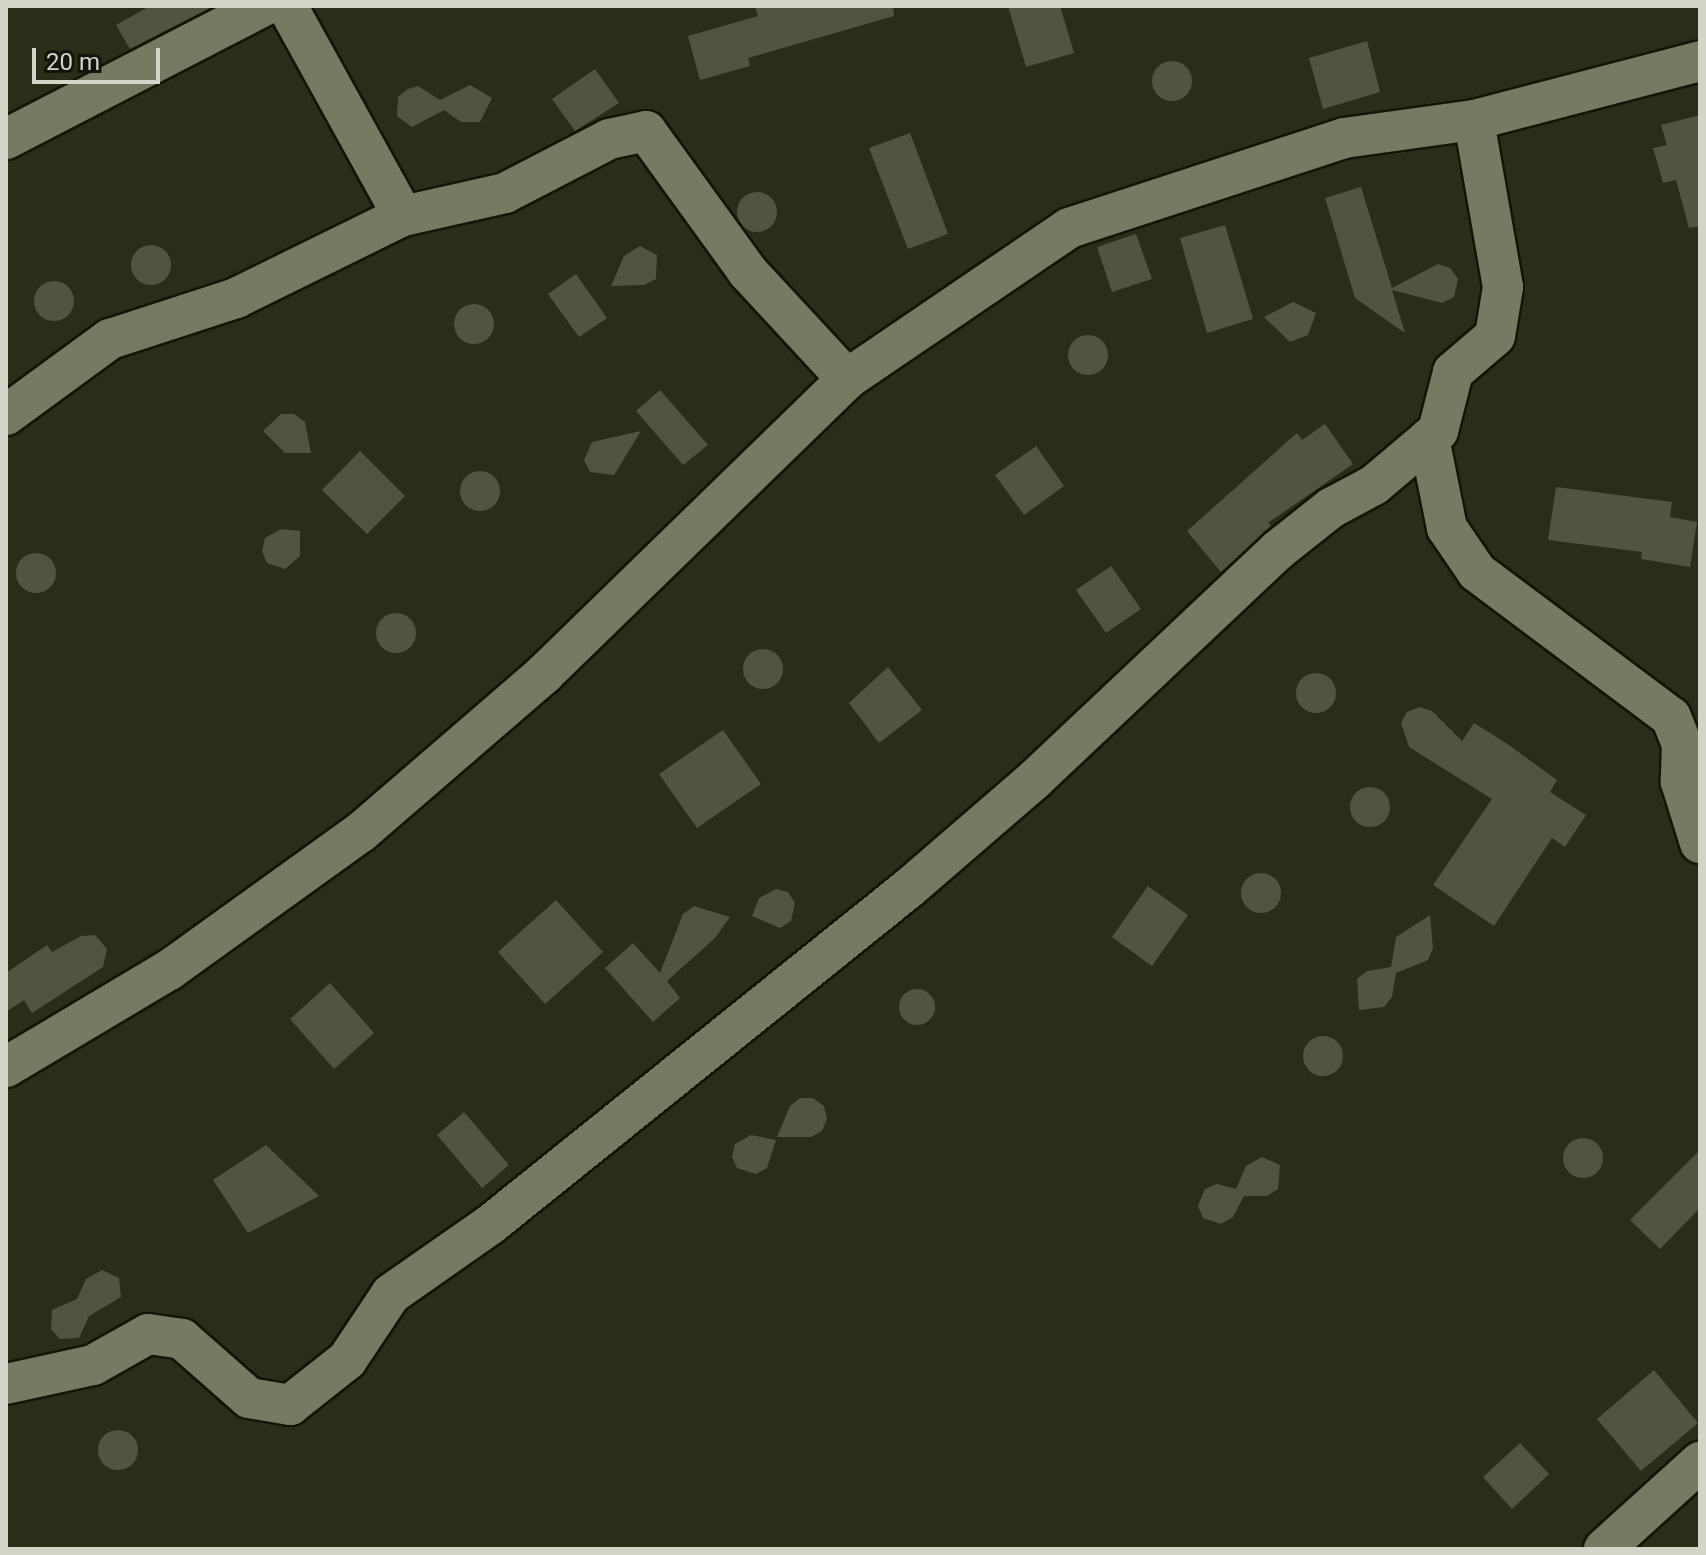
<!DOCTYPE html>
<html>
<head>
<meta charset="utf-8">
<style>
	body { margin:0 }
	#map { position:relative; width:1706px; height:1555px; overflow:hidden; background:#292e18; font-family:Roboto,sans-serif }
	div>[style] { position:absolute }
	.building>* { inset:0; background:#4f553e }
	.round { border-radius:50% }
	.roads { filter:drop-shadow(2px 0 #121603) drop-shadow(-2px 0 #121603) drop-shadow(0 2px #121603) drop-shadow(0 -2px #121603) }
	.minor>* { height:40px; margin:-20px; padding:0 20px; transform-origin:20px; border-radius:20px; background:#757b62 }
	span { translate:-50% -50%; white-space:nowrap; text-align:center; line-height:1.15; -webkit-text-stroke:8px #13150b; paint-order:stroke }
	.frame { position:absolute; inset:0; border:8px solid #d2d6c8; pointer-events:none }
	.scale { position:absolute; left:32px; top:48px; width:128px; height:36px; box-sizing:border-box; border:4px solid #d2d6c8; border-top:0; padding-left:10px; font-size:24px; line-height:28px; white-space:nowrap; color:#d2d6c8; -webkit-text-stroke:6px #13150b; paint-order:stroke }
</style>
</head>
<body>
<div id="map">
	<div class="building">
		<div style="clip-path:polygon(150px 6px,214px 6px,130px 49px,116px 25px)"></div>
		<div style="clip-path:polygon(755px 6px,893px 6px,894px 16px,748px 58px,750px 66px,700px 80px,688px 36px,758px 16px)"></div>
		<div style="clip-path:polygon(1008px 6px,1060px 6px,1074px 53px,1026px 67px)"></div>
		<div style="clip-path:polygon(1367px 41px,1380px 92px,1323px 109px,1309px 58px)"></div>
		<div class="round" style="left:1152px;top:61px;width:40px;height:40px"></div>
		<div style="clip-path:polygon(595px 69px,619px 103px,575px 131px,552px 99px)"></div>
		<div style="clip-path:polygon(470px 85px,492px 98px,480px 122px,461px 122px,444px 110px,412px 127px,397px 116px,398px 97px,408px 89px,418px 86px,440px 100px)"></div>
		<div style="clip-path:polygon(1700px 115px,1700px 226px,1689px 228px,1676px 180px,1663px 183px,1653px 148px,1667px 145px,1661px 125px)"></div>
		<div style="clip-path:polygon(910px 133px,948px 234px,908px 249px,869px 148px)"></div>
		<div style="clip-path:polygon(1361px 187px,1392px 288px,1438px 264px,1450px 268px,1458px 279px,1454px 297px,1442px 303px,1392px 290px,1405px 333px,1355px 298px,1325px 198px)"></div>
		<div class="round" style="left:737px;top:192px;width:40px;height:40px"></div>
		<div style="clip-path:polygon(1225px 225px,1253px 319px,1207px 333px,1180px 238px)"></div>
		<div style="clip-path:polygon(1136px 234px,1152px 279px,1112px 292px,1097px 247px)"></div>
		<div class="round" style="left:131px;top:245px;width:40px;height:40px"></div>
		<div style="clip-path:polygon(640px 246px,657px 255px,656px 279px,644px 285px,611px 286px,624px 256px)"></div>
		<div style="clip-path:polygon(576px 274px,607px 318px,579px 337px,548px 294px)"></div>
		<div class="round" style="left:34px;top:281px;width:40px;height:40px"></div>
		<div style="clip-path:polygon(1293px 302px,1316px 313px,1308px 335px,1290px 342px,1264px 317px)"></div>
		<div class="round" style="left:454px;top:304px;width:40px;height:40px"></div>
		<div class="round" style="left:1068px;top:335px;width:40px;height:40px"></div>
		<div style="clip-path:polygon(660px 390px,708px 445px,683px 465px,636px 411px)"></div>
		<div style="clip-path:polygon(281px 414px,294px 414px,305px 422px,311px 453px,285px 453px,263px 431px)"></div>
		<div style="clip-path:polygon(1325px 424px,1353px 464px,1268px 523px,1271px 526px,1221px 572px,1187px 531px,1297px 433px,1302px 440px)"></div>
		<div style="clip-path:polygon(641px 431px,614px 475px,590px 472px,584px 460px,592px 442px)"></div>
		<div style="clip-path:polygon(1036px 446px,1064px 486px,1024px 515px,995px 475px)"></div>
		<div style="clip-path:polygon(360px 451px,405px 496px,367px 534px,322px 490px)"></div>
		<div class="round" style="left:460px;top:471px;width:40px;height:40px"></div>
		<div style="clip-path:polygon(1556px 487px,1672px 502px,1670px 517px,1697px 522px,1690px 567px,1641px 559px,1642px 552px,1548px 540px)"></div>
		<div style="clip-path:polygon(281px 529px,300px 531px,300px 556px,285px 569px,267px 563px,262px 551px,265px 538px)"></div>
		<div class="round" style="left:16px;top:553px;width:40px;height:40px"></div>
		<div style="clip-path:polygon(1111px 566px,1141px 609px,1106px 633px,1076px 590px)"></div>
		<div class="round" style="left:376px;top:613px;width:40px;height:40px"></div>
		<div class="round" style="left:743px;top:649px;width:40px;height:40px"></div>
		<div style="clip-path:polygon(888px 667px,922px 710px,879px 743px,849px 703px)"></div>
		<div class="round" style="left:1296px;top:673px;width:40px;height:40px"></div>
		<div style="clip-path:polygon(1420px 707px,1432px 711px,1462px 741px,1474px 723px,1506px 743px,1557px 780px,1550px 792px,1586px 815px,1565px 847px,1552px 838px,1494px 926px,1433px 885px,1492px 799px,1409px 747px,1401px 723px,1407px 712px)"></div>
		<div style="clip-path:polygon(723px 730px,761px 784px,697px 828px,659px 774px)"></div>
		<div class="round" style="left:1350px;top:787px;width:40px;height:40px"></div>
		<div class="round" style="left:1241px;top:873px;width:40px;height:40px"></div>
		<div style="clip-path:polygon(1148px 886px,1188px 915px,1152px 966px,1112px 937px)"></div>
		<div style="clip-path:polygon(776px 889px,788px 892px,795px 903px,791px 921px,780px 928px,752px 916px,759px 898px)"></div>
		<div style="clip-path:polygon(556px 900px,603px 952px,545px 1004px,498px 952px)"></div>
		<div style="clip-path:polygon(694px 906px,730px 917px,715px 938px,667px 981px,680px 998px,653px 1022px,605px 968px,633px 943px,660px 973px,683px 914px)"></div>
		<div style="clip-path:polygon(1430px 915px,1433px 948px,1428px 960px,1396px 973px,1392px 997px,1384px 1007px,1359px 1010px,1357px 979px,1367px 971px,1391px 967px,1396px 937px)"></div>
		<div style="clip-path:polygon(95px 935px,107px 949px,103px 967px,32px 1013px,24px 1000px,6px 1012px,6px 973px,47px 945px,52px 952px,81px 936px)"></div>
		<div style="clip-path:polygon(330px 983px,374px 1033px,334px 1069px,290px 1019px)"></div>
		<div class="round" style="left:899px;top:989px;width:36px;height:36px"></div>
		<div class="round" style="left:1303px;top:1036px;width:40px;height:40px"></div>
		<div style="clip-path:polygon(800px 1098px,813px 1098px,824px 1106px,827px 1119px,822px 1131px,811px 1137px,777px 1137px,790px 1106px)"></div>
		<div style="clip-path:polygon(464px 1112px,509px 1165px,482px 1188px,437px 1135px)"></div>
		<div style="clip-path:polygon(751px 1135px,776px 1140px,767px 1168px,756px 1174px,737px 1168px,732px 1157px,735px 1144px)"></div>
		<div class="round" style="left:1563px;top:1138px;width:40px;height:40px"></div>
		<div style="clip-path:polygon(266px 1145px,319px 1196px,248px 1233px,213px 1180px)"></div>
		<div style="clip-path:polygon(1700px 1150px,1700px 1208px,1660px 1249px,1630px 1220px)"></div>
		<div style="clip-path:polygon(1262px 1157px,1280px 1165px,1278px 1189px,1267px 1196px,1244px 1196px,1233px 1217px,1221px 1224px,1203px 1218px,1198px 1206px,1205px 1189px,1217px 1184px,1236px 1189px,1246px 1166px)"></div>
		<div style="clip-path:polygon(102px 1270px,119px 1278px,121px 1297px,89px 1316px,79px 1338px,60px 1339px,51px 1329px,52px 1310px,77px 1299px,86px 1279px)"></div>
		<div style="clip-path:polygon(1654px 1370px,1698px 1423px,1641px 1471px,1597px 1419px)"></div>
		<div class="round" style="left:98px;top:1430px;width:40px;height:40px"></div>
		<div style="clip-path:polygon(1520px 1443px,1549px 1474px,1512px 1509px,1483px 1477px)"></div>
	</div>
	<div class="roads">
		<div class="minor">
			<div style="left:6px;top:139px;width:290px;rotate:-27.3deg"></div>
			<div style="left:403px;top:216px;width:105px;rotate:-12.7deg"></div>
			<div style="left:505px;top:193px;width:117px;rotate:-27.4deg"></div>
			<div style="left:609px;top:139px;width:38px;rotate:-12deg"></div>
			<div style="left:646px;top:131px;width:174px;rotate:54.1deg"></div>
			<div style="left:748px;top:272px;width:146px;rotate:47.2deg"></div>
			<div style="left:6px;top:415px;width:129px;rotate:-36.2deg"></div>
			<div style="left:110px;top:339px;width:133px;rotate:-18deg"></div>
			<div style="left:236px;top:298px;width:186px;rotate:-26.2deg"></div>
			<div style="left:403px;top:216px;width:240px;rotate:-118.9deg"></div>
			<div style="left:1429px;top:438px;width:92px;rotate:78.7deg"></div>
			<div style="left:1447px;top:528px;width:53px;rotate:55.7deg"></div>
			<div style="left:1477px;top:572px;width:242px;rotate:36.8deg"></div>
			<div style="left:1671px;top:717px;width:29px;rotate:68deg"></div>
			<div style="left:1682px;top:744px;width:38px;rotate:92deg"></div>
			<div style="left:1681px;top:782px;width:64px;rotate:72.7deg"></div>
			<div style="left:6px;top:1067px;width:190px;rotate:-30.8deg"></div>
			<div style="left:169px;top:970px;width:236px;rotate:-35.7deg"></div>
			<div style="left:361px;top:832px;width:242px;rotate:-40.8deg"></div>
			<div style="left:544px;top:674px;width:423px;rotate:-44.2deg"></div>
			<div style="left:847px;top:379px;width:268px;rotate:-34.2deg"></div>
			<div style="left:1069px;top:228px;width:289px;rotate:-18.1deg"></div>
			<div style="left:1344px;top:138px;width:131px;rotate:-7.9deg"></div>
			<div style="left:1474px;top:120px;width:234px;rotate:-14.6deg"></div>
			<div style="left:6px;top:1384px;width:89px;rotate:-12.3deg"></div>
			<div style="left:93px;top:1365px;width:63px;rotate:-29.4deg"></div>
			<div style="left:148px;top:1334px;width:34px;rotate:8deg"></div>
			<div style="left:182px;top:1339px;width:89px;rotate:41.4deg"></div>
			<div style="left:249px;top:1398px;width:42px;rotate:9.7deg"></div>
			<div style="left:290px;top:1405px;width:73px;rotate:-38.3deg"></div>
			<div style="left:347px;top:1360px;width:79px;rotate:-56.3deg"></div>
			<div style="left:391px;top:1294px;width:122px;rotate:-35deg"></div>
			<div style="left:491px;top:1224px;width:536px;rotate:-38.79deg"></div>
			<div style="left:909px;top:888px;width:165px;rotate:-40.8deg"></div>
			<div style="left:1034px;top:780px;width:335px;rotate:-43.3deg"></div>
			<div style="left:1278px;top:550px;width:68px;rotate:-38.4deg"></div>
			<div style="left:1331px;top:508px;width:49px;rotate:-28.1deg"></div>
			<div style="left:1374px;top:485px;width:84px;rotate:-40.2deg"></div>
			<div style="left:1438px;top:431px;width:61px;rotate:-75.7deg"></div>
			<div style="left:1453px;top:372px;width:55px;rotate:-40.6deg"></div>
			<div style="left:1495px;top:336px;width:50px;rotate:-80.7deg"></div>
			<div style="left:1503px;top:287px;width:169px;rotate:-99.9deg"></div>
			<div style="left:1604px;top:1549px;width:130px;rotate:-42.2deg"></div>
		</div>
	</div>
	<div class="frame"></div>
	<div class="scale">20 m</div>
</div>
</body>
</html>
